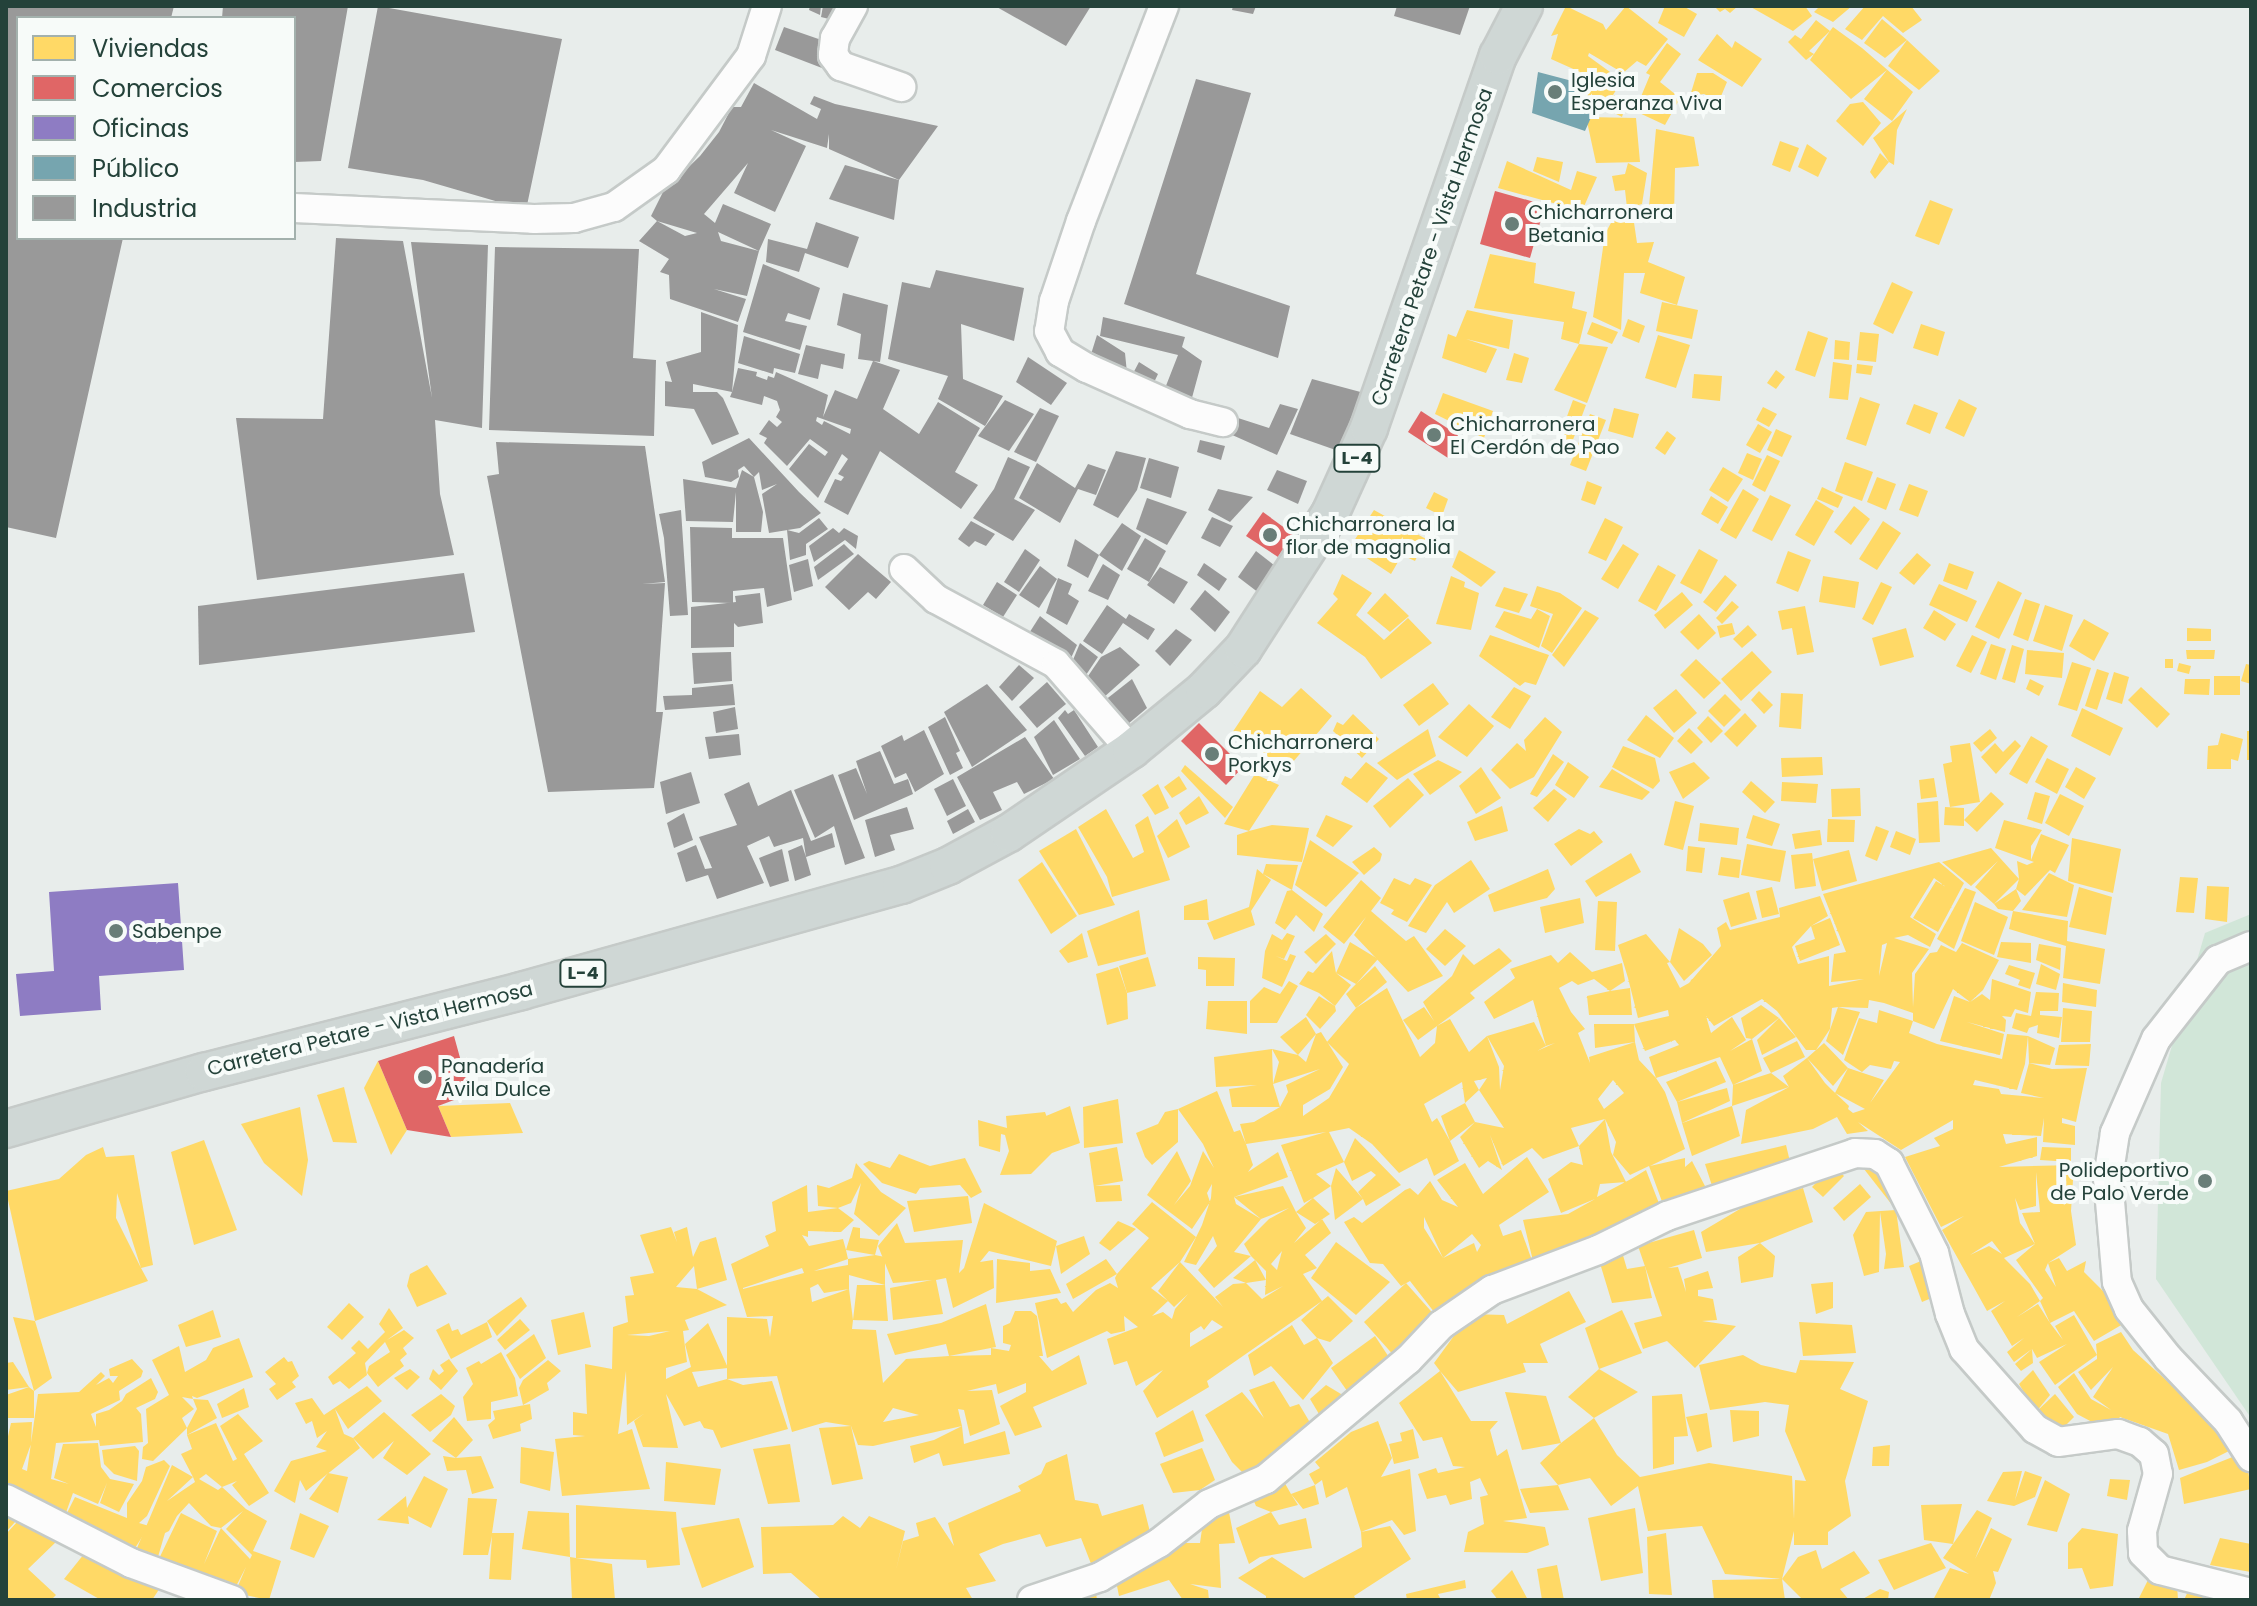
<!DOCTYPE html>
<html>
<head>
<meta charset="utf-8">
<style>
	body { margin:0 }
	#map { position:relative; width:2257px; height:1606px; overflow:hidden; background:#e8edeb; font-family:Poppins,sans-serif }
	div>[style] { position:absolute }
	.green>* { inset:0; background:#d1e6d8 }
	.homes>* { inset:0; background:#ffd966 }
	.shops>* { inset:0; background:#e06666 }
	.offices>* { inset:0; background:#8e7cc3 }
	.public>* { inset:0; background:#76a5af }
	.industry>* { inset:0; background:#999 }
	.roads { filter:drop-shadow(2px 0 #c5cac8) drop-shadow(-2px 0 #c5cac8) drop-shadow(0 2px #c5cac8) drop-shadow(0 -2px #c5cac8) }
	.minor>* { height:28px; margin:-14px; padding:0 14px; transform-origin:14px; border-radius:14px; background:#fcfcfc }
	.major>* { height:36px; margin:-18px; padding:0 18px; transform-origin:18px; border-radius:18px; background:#cfd7d5 }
	.dots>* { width:22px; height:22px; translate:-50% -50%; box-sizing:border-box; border:4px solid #f7fbf9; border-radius:50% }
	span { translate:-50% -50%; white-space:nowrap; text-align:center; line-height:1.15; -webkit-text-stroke:8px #f7fbf9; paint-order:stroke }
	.shield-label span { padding:2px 6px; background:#f7fbf9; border:2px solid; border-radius:6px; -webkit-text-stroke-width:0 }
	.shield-label { font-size:18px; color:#24423a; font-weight:700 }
	.poi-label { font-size:20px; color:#24423a }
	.left { translate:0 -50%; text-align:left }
	.right { translate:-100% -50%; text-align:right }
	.street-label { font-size:20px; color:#24423a }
	.frame { position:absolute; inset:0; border:8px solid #24423a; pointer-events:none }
	.legend { position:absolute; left:16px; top:16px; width:280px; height:224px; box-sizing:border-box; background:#f7fbf9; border:2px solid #a3b1ad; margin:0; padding:10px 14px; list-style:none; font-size:24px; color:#24423a }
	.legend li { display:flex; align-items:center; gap:16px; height:40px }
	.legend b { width:40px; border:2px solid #a3b1ad }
</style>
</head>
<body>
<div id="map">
	<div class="green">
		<div style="clip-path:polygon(2251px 914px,2251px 1418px,2156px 1279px,2161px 1083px,2205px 933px)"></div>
	</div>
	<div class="homes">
		<div style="clip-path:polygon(1566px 6px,1603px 24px,1606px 30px,1626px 6px,1668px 39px,1646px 66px,1637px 61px,1623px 73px,1589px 53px,1588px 56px,1610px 72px,1604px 82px,1618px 87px,1613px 95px,1628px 97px,1622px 117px,1571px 91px,1580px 72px,1551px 59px,1558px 34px,1551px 36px)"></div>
		<div style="clip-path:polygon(1665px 6px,1683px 6px,1697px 14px,1684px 37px,1658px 23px)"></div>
		<div style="clip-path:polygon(1714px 6px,1738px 6px,1730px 13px,1725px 9px,1720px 12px)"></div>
		<div style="clip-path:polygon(1749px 6px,1805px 6px,1812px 16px,1793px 31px)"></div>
		<div style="clip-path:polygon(1820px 6px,1852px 6px,1833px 22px,1814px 12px)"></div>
		<div style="clip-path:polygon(1865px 6px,1911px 6px,1922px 20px,1903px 33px,1883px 16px,1862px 40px,1845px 29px)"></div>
		<div style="clip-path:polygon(1882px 19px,1907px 40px,1885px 58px,1864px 43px)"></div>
		<div style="clip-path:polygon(evenodd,1816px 20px,1830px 31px,1833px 27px,1862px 48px,1913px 92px,1892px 121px,1864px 99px,1887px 70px,1851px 99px,1810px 60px,1814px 54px,1806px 60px,1788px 42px,1795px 35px,1801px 39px,1816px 20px,1830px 31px,1814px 54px,1809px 51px,1830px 31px)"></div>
		<div style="clip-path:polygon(1717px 34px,1732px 48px,1735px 41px,1762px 59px,1742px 87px,1698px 60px)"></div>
		<div style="clip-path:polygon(1907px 40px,1940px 71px,1919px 90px,1888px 66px)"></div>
		<div style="clip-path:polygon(1667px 43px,1681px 54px,1660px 82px,1680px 98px,1665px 125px,1635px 111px,1650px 75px,1646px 73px)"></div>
		<div style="clip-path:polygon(1697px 73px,1713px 73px,1727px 82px,1719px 101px,1704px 94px,1690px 96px)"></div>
		<div style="clip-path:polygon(1863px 102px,1881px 123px,1863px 146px,1836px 121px,1850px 104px)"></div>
		<div style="clip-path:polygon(1907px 109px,1897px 130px,1894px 165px,1889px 162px,1875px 179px,1870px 172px,1880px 153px,1889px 162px,1873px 138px)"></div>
		<div style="clip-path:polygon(1586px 117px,1636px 118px,1640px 162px,1596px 163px)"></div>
		<div style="clip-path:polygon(1656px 129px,1694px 137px,1699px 166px,1675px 168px,1674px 218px,1648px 217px)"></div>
		<div style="clip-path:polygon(1780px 141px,1799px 148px,1790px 172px,1772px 165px)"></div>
		<div style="clip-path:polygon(1807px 144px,1827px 158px,1818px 177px,1798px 167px)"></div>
		<div style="clip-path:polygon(1537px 157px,1563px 162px,1559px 182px,1533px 171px)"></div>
		<div style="clip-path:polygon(1507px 161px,1571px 190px,1577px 171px,1597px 177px,1582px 211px,1498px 188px)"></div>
		<div style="clip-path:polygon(1628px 163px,1647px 173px,1642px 204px,1627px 208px,1632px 209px,1637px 243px,1654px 242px,1648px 262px,1685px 277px,1677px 305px,1640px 293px,1645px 273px,1624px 273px,1621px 330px,1593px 317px,1605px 234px,1619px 208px,1627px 208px,1625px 190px,1615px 191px,1612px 176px,1625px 174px)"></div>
		<div style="clip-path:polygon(1930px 200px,1953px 209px,1939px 245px,1915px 236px)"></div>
		<div style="clip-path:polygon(1490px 254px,1536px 263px,1534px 283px,1575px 292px,1572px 308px,1587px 312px,1579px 344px,1561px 339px,1564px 322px,1474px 308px)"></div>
		<div style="clip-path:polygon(1892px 282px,1913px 292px,1893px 334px,1873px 324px)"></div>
		<div style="clip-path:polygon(1662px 302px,1698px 310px,1692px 339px,1656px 331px)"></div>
		<div style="clip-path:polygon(1467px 310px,1513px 320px,1509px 349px,1466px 339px,1497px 349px,1486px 373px,1442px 358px,1448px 334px,1456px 337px)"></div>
		<div style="clip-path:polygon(1628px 319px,1645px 326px,1639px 343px,1622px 336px)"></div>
		<div style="clip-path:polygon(1592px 322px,1618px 332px,1612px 344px,1587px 334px)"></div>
		<div style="clip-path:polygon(1921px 324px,1945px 332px,1938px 356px,1913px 348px)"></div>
		<div style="clip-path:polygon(1808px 331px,1828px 338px,1815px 377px,1795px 370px)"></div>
		<div style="clip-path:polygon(1860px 332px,1879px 334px,1876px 362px,1857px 360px)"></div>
		<div style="clip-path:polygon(1658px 335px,1690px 345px,1676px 388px,1645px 378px)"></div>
		<div style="clip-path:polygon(1835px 340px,1850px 342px,1849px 360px,1834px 359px)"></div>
		<div style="clip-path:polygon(1579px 344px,1608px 347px,1587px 403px,1554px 390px)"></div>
		<div style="clip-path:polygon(1514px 353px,1529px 358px,1522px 383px,1506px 380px)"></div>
		<div style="clip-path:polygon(1833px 362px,1852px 365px,1848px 400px,1829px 398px)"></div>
		<div style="clip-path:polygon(1857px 364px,1873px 366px,1871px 375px,1856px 373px)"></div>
		<div style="clip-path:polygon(1776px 370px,1785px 377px,1776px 389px,1767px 383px)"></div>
		<div style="clip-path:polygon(1694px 374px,1722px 376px,1720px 401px,1692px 398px)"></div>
		<div style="clip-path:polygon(1443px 393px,1493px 411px,1484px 438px,1435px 414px)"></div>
		<div style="clip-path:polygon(1860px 397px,1880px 404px,1866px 446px,1846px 439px)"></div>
		<div style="clip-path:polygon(1959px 399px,1977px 408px,1964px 437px,1945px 428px)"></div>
		<div style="clip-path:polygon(1573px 400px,1586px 405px,1568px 453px,1555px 449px)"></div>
		<div style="clip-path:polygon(1914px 404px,1938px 413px,1930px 434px,1906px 424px)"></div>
		<div style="clip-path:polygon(1763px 407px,1777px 414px,1769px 427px,1756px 420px)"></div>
		<div style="clip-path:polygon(1614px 408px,1639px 414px,1633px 438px,1608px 431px)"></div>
		<div style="clip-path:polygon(1590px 414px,1606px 420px,1586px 471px,1570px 465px)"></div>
		<div style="clip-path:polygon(1758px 424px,1772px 432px,1760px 453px,1746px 445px)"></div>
		<div style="clip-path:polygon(1776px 429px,1792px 436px,1782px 457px,1767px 450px)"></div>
		<div style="clip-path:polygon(1667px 431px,1676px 438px,1665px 455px,1655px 448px)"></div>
		<div style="clip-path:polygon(1747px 453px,1762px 459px,1753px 480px,1738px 473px)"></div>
		<div style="clip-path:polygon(1767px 455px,1780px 461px,1765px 492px,1752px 485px)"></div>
		<div style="clip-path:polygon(1845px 462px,1873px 472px,1862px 501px,1835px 491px)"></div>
		<div style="clip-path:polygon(1723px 467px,1743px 479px,1728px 502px,1709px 490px)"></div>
		<div style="clip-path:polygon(1877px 477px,1896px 484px,1886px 510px,1867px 502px)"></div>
		<div style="clip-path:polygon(1587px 481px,1602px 487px,1595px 505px,1581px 500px)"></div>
		<div style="clip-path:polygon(1909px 484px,1928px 491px,1918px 517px,1899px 510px)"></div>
		<div style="clip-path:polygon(1822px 487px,1843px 497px,1838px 508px,1817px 499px)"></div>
		<div style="clip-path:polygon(1743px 489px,1759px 499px,1736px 539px,1720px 530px)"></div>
		<div style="clip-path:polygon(1434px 492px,1448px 499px,1442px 516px,1426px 508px)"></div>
		<div style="clip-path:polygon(1770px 495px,1791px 505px,1772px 541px,1752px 531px)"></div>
		<div style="clip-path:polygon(1711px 496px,1728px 507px,1718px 524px,1701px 514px)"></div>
		<div style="clip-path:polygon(1816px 500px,1834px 511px,1814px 546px,1795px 535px)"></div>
		<div style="clip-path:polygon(1854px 506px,1870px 519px,1851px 545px,1834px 532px)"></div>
		<div style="clip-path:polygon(1374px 510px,1426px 539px,1415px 561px,1402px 555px,1391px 574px,1350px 547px)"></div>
		<div style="clip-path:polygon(1605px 518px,1623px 527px,1606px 561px,1588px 553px)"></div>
		<div style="clip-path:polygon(1883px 521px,1901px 533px,1877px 570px,1859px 559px)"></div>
		<div style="clip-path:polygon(1623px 544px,1639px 554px,1618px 589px,1601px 579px)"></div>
		<div style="clip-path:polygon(1699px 549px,1718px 560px,1701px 594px,1680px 583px)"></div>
		<div style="clip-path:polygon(1459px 550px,1496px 572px,1481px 587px,1452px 567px)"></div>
		<div style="clip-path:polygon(1788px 551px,1811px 560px,1798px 592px,1776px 583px)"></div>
		<div style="clip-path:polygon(1917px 553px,1931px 565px,1914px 585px,1899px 573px)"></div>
		<div style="clip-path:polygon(1949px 563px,1974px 572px,1967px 590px,1943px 581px)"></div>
		<div style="clip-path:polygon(1658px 565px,1676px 575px,1656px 611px,1638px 601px)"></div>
		<div style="clip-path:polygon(1342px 574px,1372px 593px,1356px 615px,1384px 640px,1408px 618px,1432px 643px,1381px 679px,1365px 657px,1317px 623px,1338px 599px,1333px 594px)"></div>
		<div style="clip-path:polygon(1725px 575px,1737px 585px,1716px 612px,1703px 602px)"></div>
		<div style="clip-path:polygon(1451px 576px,1465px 582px,1464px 587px,1479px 593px,1471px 630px,1436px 624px)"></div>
		<div style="clip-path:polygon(1823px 576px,1859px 582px,1855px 608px,1819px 602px)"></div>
		<div style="clip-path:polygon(1998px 581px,2022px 593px,1999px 639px,1975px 627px)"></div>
		<div style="clip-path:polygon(1881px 582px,1892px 587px,1873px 625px,1862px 619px)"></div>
		<div style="clip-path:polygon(1939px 584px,1977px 601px,1967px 622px,1929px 605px)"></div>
		<div style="clip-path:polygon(1537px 586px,1560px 593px,1582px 608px,1552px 653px,1541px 646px,1553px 614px,1530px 606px)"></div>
		<div style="clip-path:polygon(1504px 587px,1528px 594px,1519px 613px,1495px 606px)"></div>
		<div style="clip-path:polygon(1682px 592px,1693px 605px,1665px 629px,1654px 615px)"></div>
		<div style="clip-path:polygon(1385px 593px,1409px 616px,1390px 632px,1367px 613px)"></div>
		<div style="clip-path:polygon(2025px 599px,2040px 604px,2028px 641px,2013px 635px)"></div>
		<div style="clip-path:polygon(1732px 601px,1739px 607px,1722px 624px,1716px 618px)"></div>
		<div style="clip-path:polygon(2045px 605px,2073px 615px,2062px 651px,2033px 641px)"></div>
		<div style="clip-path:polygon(1805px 606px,1814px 652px,1797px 655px,1792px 628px,1782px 630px,1778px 611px)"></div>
		<div style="clip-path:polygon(1537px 609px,1550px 616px,1539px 648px,1495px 627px,1504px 611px,1531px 619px)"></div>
		<div style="clip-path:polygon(1585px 610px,1599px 618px,1564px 667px,1552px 655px)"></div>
		<div style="clip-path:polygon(1934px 610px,1956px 624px,1945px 641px,1923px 628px)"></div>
		<div style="clip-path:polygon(1699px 614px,1716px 633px,1698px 650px,1680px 632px)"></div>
		<div style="clip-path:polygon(2084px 619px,2109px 633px,2094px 661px,2069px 646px)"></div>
		<div style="clip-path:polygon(1732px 623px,1735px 634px,1720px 638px,1717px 626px)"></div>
		<div style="clip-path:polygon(1748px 625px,1757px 635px,1742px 648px,1733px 639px)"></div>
		<div style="clip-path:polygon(1906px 628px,1914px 657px,1880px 666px,1872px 638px)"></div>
		<div style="clip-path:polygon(2187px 628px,2211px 629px,2211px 641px,2187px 641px)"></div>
		<div style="clip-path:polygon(1490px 635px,1549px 655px,1536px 685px,1525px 682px,1520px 686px,1479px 656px)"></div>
		<div style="clip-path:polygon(1972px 635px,1987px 642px,1971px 673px,1956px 666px)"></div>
		<div style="clip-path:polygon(1991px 644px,2006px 649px,1996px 680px,1980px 674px)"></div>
		<div style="clip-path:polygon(2012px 645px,2024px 649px,2015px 683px,2002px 679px)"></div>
		<div style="clip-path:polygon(2027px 650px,2064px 653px,2062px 678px,2025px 674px)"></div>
		<div style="clip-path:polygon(2186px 650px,2215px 650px,2214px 659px,2187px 659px)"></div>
		<div style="clip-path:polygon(1752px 651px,1772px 672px,1741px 701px,1721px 679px)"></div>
		<div style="clip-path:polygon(1696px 659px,1721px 683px,1704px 699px,1680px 675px)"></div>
		<div style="clip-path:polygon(2165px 659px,2173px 659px,2173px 668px,2165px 668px)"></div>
		<div style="clip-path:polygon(2072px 662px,2091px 668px,2077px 711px,2058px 705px)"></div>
		<div style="clip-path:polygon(2179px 663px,2191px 666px,2189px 674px,2177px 671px)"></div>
		<div style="clip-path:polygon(2246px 664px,2251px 665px,2251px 684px,2241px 681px)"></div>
		<div style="clip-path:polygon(2097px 669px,2109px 673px,2097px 710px,2085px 706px)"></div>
		<div style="clip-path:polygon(2114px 672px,2129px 677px,2122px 704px,2106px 699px)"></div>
		<div style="clip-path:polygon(2214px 676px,2240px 676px,2240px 695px,2214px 695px)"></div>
		<div style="clip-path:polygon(2030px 679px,2044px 686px,2039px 696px,2026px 689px)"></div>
		<div style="clip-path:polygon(2185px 679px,2210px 679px,2209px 695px,2184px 694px)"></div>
		<div style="clip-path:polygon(1433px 683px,1449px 704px,1419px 726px,1403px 705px)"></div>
		<div style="clip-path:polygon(1514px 687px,1531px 696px,1510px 729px,1491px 717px)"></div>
		<div style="clip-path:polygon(2141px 687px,2170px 714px,2157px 728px,2128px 700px)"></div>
		<div style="clip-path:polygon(1301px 688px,1332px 716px,1287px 769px,1232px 733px,1260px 691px,1282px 707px)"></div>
		<div style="clip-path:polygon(1676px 689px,1697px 713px,1674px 733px,1653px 708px)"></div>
		<div style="clip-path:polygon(1759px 691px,1773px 705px,1764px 714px,1751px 700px)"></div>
		<div style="clip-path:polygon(1781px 693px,1803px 694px,1801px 729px,1779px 727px)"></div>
		<div style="clip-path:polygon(1725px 694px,1741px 710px,1724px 727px,1708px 711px)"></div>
		<div style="clip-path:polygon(1469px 704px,1494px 726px,1467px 757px,1438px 737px)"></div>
		<div style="clip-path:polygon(2082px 708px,2123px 728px,2110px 756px,2071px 736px)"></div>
		<div style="clip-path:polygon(1745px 713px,1757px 726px,1737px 747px,1724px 734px)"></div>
		<div style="clip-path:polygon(1353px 714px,1379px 739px,1362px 758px,1333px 731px,1337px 722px,1343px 725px)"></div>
		<div style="clip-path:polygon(1646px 715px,1674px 738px,1660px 758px,1627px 740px)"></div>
		<div style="clip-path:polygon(1708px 716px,1723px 731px,1711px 743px,1697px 728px)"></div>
		<div style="clip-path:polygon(1545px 717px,1562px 732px,1534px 777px,1510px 789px,1491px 770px,1517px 743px,1526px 751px,1524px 740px)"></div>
		<div style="clip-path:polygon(1689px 728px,1703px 742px,1691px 754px,1677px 741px)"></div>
		<div style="clip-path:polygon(1428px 729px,1436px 756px,1397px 780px,1377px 763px)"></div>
		<div style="clip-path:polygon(1990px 729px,1997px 738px,1981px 752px,1973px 743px)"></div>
		<div style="clip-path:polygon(2247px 731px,2251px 731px,2251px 760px,2247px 760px)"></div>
		<div style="clip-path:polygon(2221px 733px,2243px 739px,2238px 761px,2231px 759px,2231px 769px,2207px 769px,2208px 746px,2218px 745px)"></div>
		<div style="clip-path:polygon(2031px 736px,2048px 746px,2027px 784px,2009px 774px)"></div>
		<div style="clip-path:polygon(2015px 740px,2021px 746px,1996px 774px,1981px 757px,1995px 743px,2003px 752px)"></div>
		<div style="clip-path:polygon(1970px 743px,1980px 802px,1950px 807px,1943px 764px,1952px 762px,1950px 746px)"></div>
		<div style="clip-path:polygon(1623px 746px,1655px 758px,1660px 781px,1653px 789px,1612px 767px)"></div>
		<div style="clip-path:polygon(1553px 754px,1564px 762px,1537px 797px,1530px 794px)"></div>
		<div style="clip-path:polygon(1822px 757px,1823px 775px,1782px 777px,1781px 758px)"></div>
		<div style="clip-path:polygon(2047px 758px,2069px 769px,2057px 794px,2035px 782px)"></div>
		<div style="clip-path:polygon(1438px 760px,1462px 772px,1430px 795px,1413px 774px)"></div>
		<div style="clip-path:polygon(1366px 762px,1388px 778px,1367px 803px,1341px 784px,1345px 776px,1351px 779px)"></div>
		<div style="clip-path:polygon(1568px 762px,1589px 777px,1574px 798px,1555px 785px)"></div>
		<div style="clip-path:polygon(1694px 762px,1710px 778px,1683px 799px,1669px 772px)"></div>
		<div style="clip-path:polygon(1185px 765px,1233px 807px,1225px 818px,1181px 771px)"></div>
		<div style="clip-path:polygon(1481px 767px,1501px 798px,1476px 814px,1459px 786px)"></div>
		<div style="clip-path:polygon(2076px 767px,2096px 778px,2084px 799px,2065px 787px)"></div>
		<div style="clip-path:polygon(1612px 769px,1650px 792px,1642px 800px,1599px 787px)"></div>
		<div style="clip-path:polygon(1255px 774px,1279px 785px,1249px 831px,1272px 825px,1309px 828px,1302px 862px,1237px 855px,1237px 835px,1249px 831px,1224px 824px)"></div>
		<div style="clip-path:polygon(1179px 776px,1187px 789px,1172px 798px,1164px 787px)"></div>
		<div style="clip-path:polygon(1408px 778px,1424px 795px,1390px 828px,1373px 806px)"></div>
		<div style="clip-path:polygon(1934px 778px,1937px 797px,1921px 799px,1919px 780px)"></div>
		<div style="clip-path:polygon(1751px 781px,1775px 802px,1765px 813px,1742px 792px)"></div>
		<div style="clip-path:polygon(1782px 782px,1818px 784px,1816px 803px,1781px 801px)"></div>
		<div style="clip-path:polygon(1158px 784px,1169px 808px,1155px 815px,1142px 795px)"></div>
		<div style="clip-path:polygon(1860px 788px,1861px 816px,1832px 817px,1831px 789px)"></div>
		<div style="clip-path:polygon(1554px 789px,1567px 799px,1548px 822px,1533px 808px)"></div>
		<div style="clip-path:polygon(1991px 792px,2004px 804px,1977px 832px,1964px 820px)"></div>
		<div style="clip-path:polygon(2035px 792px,2050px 796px,2042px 824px,2027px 819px)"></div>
		<div style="clip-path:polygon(2060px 794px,2084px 806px,2069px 836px,2045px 823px)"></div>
		<div style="clip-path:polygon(1199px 796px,1209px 813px,1186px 825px,1179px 813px)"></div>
		<div style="clip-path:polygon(1675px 801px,1694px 806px,1683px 850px,1664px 845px)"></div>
		<div style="clip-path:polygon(1938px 801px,1940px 842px,1919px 843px,1917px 803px)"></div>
		<div style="clip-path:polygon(1502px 806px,1508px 831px,1475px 841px,1467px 822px)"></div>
		<div style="clip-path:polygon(1945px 807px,1964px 808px,1964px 826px,1944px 825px)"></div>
		<div style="clip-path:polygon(1106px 809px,1133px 858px,1144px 852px,1135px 825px,1148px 816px,1170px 880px,1112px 897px,1107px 877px,1078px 827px)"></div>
		<div style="clip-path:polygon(1326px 815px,1353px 826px,1333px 847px,1316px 836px)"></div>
		<div style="clip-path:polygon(1753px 815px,1780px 824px,1772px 846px,1746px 838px)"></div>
		<div style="clip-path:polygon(1177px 819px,1190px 847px,1168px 858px,1157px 836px)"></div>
		<div style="clip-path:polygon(1828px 819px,1855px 820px,1854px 842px,1827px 842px)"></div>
		<div style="clip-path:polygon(2004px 820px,2042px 830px,2031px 846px,2031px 860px,2041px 834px,2069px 845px,2055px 873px,2050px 870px,2025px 896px,2016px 889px,2021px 901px,2013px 911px,2068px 921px,2067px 941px,2105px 949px,2100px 984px,2063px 978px,2066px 946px,2009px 929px,2013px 911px,1998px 909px,1994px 904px,2016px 889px,2019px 879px,1994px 904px,1975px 887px,1998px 861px,1971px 886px,1942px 862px,1991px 848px,2019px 879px,2017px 861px,2027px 865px,2034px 862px,1995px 848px)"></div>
		<div style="clip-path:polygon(1700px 823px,1739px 828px,1737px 845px,1698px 841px)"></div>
		<div style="clip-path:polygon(1876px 826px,1889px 831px,1877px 861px,1865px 856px)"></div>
		<div style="clip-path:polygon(1076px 829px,1115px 905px,1079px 915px,1039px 851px)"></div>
		<div style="clip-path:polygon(1579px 829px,1590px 834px,1594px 831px,1603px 842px,1571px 866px,1554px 844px)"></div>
		<div style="clip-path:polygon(1820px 830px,1822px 845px,1795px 849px,1792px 834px)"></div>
		<div style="clip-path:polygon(1896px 831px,1916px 839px,1910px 855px,1890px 847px)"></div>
		<div style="clip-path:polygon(2072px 838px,2121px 849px,2113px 893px,2068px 881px)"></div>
		<div style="clip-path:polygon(1310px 840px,1359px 873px,1326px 907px,1295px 885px)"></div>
		<div style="clip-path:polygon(1747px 844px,1786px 851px,1780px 882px,1741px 875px)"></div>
		<div style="clip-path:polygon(1688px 846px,1705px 848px,1702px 873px,1686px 871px)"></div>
		<div style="clip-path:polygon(1374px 847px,1382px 854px,1380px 861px,1364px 875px,1352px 862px)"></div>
		<div style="clip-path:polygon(1849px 850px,1857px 881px,1822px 891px,1813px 859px)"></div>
		<div style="clip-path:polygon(1631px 853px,1641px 872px,1596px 897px,1585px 881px)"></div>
		<div style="clip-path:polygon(1812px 853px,1816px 886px,1795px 889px,1791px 855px)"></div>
		<div style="clip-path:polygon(1721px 857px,1741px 860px,1739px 878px,1718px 875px)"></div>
		<div style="clip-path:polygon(1471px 860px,1490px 889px,1454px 913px,1447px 902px,1426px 933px,1408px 926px,1435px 885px)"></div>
		<div style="clip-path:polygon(1042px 862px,1077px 916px,1051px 934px,1018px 880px)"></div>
		<div style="clip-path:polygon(evenodd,1939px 862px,1964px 883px,1938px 932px,1913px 918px,1936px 881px,1946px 887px,1934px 878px,1910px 917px,1936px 934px,1930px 947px,1908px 935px,1894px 938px,1929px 949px,1912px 973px,1913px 1007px,1915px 974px,1930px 953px,1937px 952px,1941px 945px,1956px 952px,1962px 943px,1999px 960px,1983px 990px,1970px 1002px,1982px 994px,1990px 1000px,1992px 979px,2031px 992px,2028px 1013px,2015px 1009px,2011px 1017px,2002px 1016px,2006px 1020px,2005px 1032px,1967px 1022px,2004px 1034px,2000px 1055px,1940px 1041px,1954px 996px,1970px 1002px,1953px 989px,1934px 1029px,1913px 1021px,1913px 1013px,1884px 1003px,1869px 1000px,1868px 1008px,1838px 1007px,1860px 1012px,1843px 1055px,1826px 1041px,1838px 1007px,1832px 1008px,1830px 1029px,1816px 1050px,1824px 1043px,1848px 1068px,1884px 1080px,1870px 1103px,1900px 1062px,1894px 1061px,1891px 1069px,1870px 1065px,1862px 1072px,1844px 1060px,1859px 1018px,1877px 1023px,1879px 1010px,1913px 1021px,1909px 1033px,1937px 1044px,2002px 1059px,2007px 1034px,2028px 1036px,2025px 1064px,2017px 1090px,1975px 1080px,1973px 1085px,1999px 1089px,2001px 1094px,2044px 1098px,2021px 1093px,2029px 1063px,2052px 1069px,2087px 1068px,2076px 1122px,2062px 1118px,2062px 1123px,2075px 1126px,2075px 1145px,2043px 1142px,2044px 1118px,2041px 1136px,2003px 1134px,2006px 1144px,2037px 1137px,2037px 1156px,1999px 1167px,2074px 1165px,2071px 1211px,2076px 1245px,2048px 1263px,2059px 1258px,2067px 1271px,2086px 1261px,2084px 1272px,2104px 1292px,2123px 1324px,2094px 1341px,2074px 1311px,2050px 1323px,2063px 1340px,2055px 1326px,2074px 1315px,2097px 1355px,2096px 1344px,2121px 1332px,2133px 1350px,2177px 1390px,2215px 1415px,2241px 1445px,2207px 1462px,2179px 1470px,2168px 1434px,2120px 1417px,2109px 1431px,2077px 1414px,2058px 1387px,2074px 1373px,2091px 1399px,2111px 1410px,2093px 1397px,2113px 1367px,2091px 1390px,2078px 1372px,2097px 1359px,2097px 1355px,2055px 1385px,2039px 1362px,2067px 1344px,2037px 1358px,2032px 1349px,2033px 1363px,2021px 1371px,2015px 1364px,2032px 1349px,2014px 1362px,2007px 1352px,2024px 1338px,2012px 1346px,1991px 1311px,2005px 1301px,1987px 1311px,1942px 1230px,1964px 1216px,1941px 1227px,1905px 1157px,1940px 1146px,1934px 1138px,1953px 1129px,1953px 1120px,1901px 1150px,1858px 1122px,1868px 1131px,1847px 1134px,1837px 1117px,1813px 1129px,1741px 1144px,1746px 1110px,1789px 1087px,1783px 1076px,1807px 1058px,1825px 1083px,1832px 1090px,1849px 1106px,1848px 1109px,1853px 1113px,1865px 1109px,1835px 1093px,1848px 1068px,1833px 1086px,1807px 1058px,1816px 1050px,1806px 1050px,1777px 1011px,1762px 999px,1714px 1026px,1706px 1016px,1711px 1033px,1732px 1017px,1746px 1040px,1730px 1051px,1752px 1039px,1762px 1071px,1733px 1085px,1771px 1073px,1789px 1087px,1732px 1106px,1733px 1085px,1720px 1057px,1656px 1078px,1665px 1092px,1685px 1149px,1650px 1166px,1685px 1158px,1685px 1167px,1692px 1161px,1706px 1188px,1664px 1207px,1649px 1166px,1630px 1175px,1613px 1155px,1616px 1142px,1605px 1119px,1611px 1152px,1626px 1182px,1600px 1184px,1597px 1197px,1631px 1179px,1646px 1170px,1662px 1211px,1438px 1317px,1410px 1281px,1401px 1286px,1383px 1264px,1370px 1263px,1344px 1222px,1354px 1217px,1362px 1223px,1405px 1190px,1410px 1188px,1418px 1195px,1430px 1181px,1442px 1200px,1458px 1207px,1437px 1180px,1465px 1163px,1483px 1194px,1527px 1157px,1549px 1192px,1499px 1225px,1503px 1236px,1521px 1230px,1535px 1269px,1523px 1220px,1568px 1214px,1595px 1199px,1561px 1213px,1548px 1179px,1571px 1162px,1583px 1165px,1579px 1146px,1605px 1119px,1571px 1128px,1579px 1146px,1543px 1159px,1532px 1148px,1503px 1166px,1490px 1135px,1502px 1170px,1488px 1161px,1479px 1168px,1460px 1137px,1475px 1122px,1450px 1141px,1459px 1161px,1434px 1176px,1427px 1158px,1399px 1173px,1372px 1144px,1349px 1128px,1329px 1132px,1344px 1162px,1316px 1174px,1331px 1186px,1313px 1198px,1330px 1214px,1315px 1224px,1296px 1212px,1313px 1198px,1304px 1203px,1281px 1145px,1326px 1132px,1246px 1144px,1253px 1165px,1248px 1172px,1278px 1152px,1288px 1177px,1234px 1197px,1283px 1186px,1296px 1212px,1306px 1228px,1294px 1243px,1322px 1219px,1331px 1233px,1305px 1255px,1317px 1268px,1303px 1274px,1322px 1301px,1328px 1296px,1353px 1321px,1330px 1342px,1317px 1338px,1333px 1363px,1303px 1400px,1271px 1366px,1254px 1376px,1248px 1355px,1292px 1325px,1304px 1345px,1317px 1338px,1301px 1320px,1322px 1301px,1207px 1381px,1209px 1387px,1157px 1418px,1143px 1391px,1163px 1370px,1136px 1386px,1127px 1361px,1114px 1365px,1107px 1339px,1138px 1327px,1124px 1316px,1125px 1331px,1111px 1334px,1107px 1331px,1047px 1358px,1035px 1303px,1057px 1298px,1061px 1304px,1066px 1302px,1073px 1312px,1096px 1290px,1110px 1283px,1118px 1288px,1115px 1278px,1117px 1274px,1073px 1299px,1066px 1284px,1106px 1259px,1117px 1274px,1149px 1238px,1132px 1224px,1152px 1202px,1196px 1237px,1180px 1262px,1151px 1288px,1168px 1301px,1152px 1316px,1163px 1312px,1172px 1319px,1175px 1309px,1188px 1294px,1174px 1307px,1158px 1291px,1180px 1262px,1223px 1307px,1215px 1297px,1233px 1284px,1246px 1283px,1233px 1278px,1255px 1260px,1266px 1280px,1246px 1283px,1262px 1299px,1283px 1286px,1265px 1295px,1266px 1280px,1266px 1271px,1251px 1256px,1214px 1288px,1198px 1270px,1217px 1246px,1213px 1236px,1196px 1265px,1184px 1262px,1202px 1225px,1211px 1198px,1212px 1184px,1207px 1193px,1210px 1202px,1192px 1229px,1147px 1195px,1177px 1151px,1191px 1181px,1174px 1205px,1190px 1186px,1203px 1151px,1214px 1168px,1203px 1144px,1178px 1109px,1217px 1091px,1234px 1132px,1240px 1130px,1246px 1144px,1240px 1124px,1254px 1122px,1280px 1107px,1232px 1107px,1229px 1089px,1257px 1085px,1216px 1087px,1214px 1057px,1272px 1049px,1273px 1084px,1280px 1107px,1288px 1092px,1286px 1085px,1320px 1069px,1273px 1084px,1279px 1062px,1272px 1049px,1298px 1055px,1280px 1037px,1306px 1017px,1316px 1034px,1298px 1055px,1306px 1062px,1316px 1034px,1321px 1032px,1343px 1067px,1330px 1089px,1303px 1105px,1303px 1116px,1329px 1098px,1349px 1064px,1327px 1042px,1356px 1008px,1387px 988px,1420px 1057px,1435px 1043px,1437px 1026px,1418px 1040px,1403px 1020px,1424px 1007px,1434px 1021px,1423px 1002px,1452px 976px,1463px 954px,1474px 965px,1499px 948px,1512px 961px,1470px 993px,1475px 998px,1437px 1026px,1450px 1019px,1469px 1052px,1487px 1036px,1534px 1022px,1546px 1046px,1537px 1051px,1555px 1043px,1546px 1046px,1533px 1000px,1494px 1019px,1484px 1002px,1515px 978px,1510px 969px,1551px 955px,1558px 963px,1570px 952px,1592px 972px,1622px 963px,1625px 981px,1610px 991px,1630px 988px,1632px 1015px,1589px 1015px,1587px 996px,1610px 991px,1594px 979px,1578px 985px,1572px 981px,1559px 988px,1571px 1012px,1585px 1029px,1578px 1033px,1590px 1063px,1589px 1057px,1635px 1042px,1639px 1060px,1656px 1078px,1649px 1057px,1679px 1045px,1675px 1040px,1645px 1051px,1634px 1024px,1635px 1042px,1595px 1048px,1594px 1024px,1634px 1024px,1669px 1016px,1668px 1010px,1638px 1018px,1628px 978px,1618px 945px,1646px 934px,1670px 962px,1667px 963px,1680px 988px,1689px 983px,1721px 946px,1717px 928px,1726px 922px,1730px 930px,1780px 917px,1779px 908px,1820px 896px,1828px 916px,1811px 926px,1830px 918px,1840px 945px,1800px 961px,1795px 946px,1815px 939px,1811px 926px,1792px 947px,1798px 964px,1829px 956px,1829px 986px,1864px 979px,1831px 982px,1834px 954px,1846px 952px,1823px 894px,1939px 862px,1887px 943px,1879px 976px,1882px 945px,1887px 943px,1939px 862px,1487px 1036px,1504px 1066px,1500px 1090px,1499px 1067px,1487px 1036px,1939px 862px,1487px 1078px,1479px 1090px,1504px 1128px,1475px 1122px,1465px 1103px,1441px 1116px,1450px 1141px,1437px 1118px,1432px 1122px,1424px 1104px,1462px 1082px,1465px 1103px,1479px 1090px,1474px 1081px,1487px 1078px,1939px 862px,1613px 1080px,1624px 1093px,1604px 1109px,1598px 1099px,1613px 1080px,1939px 862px,2036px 1172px,2040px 1212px,2022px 1213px,2035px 1244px,2016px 1260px,2043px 1298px,2040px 1301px,2050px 1323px,2038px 1304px,2017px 1317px,2040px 1301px,2030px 1284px,2004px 1258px,2035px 1244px,2020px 1223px,2015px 1198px,2020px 1210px,2036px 1206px,2036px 1172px,1939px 862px,1234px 1197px,1261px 1219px,1289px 1208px,1269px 1219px,1244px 1244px,1251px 1256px,1234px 1252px,1261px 1219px,1236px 1204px,1234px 1197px,1939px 862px,1424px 1217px,1443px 1258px,1424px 1228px,1424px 1217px,1939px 862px,1472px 1234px,1481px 1245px,1477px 1252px,1474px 1243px,1443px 1258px,1472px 1234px,1939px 862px,1992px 1241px,2002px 1254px,1989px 1246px,1970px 1255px,1992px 1241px,1939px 862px,1282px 1251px,1277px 1270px,1271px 1264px,1282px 1251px,1939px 862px,2048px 1263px,2056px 1287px,2045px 1270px,2048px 1263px,1939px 862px,1212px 1320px,1223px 1327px,1190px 1347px,1190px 1333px,1201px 1326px,1204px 1330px,1212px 1320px)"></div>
		<div style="clip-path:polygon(1266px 864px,1298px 865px,1292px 890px,1263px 874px,1271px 880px,1251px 911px,1255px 925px,1214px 940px,1207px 923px,1249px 907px,1257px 869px,1263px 874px)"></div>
		<div style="clip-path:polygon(1548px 869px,1555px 889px,1547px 898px,1494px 912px,1488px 895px)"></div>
		<div style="clip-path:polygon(2049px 873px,2074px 885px,2067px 917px,2022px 910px)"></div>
		<div style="clip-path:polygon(2180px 877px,2198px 878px,2194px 913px,2176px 912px)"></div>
		<div style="clip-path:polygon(1394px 878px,1410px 885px,1415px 878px,1432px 885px,1407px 922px,1391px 914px,1394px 910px,1380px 903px)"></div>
		<div style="clip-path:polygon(1361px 880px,1381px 898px,1371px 911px,1406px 941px,1414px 936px,1443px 976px,1408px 992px,1354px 935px,1366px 917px,1344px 944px,1323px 927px)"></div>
		<div style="clip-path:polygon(2207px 886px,2229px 887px,2227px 922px,2205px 919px)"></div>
		<div style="clip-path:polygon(1772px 887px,1779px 914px,1762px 918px,1756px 891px)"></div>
		<div style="clip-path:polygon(2079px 887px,2112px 897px,2106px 935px,2069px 927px)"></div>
		<div style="clip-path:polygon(1965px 888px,1976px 892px,1954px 949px,1937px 939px)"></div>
		<div style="clip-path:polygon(1292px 890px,1323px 914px,1314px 932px,1296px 915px,1285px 930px,1275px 923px,1287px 891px)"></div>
		<div style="clip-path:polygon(1749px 892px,1757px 919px,1731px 927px,1723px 900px)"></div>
		<div style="clip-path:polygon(1580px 898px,1584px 923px,1545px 933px,1540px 907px)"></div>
		<div style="clip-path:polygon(1207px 899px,1209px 920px,1184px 920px,1184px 906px)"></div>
		<div style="clip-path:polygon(1598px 901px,1617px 902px,1615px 951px,1595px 950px)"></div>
		<div style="clip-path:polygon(1975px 902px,2008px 917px,1994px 955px,1961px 941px)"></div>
		<div style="clip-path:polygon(1139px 910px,1146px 954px,1098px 966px,1087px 931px)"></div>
		<div style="clip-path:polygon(1679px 928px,1703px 944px,1712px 955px,1684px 981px,1670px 962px)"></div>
		<div style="clip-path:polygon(1445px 929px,1466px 946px,1445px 966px,1426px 949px)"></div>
		<div style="clip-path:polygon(1082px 933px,1088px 957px,1068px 963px,1059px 951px)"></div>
		<div style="clip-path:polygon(1287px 933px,1295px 936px,1284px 959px,1276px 956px,1287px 961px,1290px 954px,1296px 956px,1282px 987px,1262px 978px,1265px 951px,1272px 934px,1282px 940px)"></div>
		<div style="clip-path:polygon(1326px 934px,1336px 944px,1316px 964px,1304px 952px)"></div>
		<div style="clip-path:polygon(1350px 942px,1378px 959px,1356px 984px,1375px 966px,1387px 982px,1356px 1008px,1346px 994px,1356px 984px,1336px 973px,1351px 985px,1335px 1006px,1319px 993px,1299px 984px,1308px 971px,1313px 973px,1332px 951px,1336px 973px)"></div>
		<div style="clip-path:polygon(2001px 942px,2031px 943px,2031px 963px,1997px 957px)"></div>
		<div style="clip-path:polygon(2039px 944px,2061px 948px,2060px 970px,2036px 960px)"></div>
		<div style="clip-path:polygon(1148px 957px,1156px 986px,1127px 993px,1119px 966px)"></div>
		<div style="clip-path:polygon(1198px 957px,1235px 958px,1234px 986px,1206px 986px,1206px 970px,1198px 969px)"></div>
		<div style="clip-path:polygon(2041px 964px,2060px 974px,2056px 990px,2036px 984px)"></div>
		<div style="clip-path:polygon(2009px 965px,2035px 973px,2030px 989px,2018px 985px,2020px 980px,2005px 974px)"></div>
		<div style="clip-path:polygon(1118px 967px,1127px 993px,1128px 1019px,1107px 1025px,1096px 974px)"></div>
		<div style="clip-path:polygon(1289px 981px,1298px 986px,1277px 1023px,1250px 1023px,1250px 1001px,1264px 987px,1280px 994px)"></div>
		<div style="clip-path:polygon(2063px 983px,2097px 990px,2096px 1007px,2062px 1002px)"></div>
		<div style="clip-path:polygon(2036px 992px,2059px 993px,2058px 1011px,2040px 1011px,2040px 1015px,2062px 1017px,2059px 1038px,2037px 1033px,2038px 1025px,2029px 1028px,2027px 1033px,2012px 1028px,2016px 1013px,2031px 1016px)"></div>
		<div style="clip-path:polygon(1319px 996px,1335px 1006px,1336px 1011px,1320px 1029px,1306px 1015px)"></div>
		<div style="clip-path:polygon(1208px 1001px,1247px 1001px,1247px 1034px,1206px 1029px)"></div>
		<div style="clip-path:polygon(1761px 1005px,1779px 1018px,1752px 1039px,1746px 1038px,1741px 1018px)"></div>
		<div style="clip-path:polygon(2063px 1008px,2092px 1011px,2090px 1042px,2061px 1042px)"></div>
		<div style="clip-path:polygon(1779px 1018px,1796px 1037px,1762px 1055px,1757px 1040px)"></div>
		<div style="clip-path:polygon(2028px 1036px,2055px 1048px,2050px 1065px,2029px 1063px)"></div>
		<div style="clip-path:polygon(1797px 1041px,1805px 1057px,1771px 1073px,1763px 1058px)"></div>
		<div style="clip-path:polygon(2091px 1044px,2089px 1066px,2055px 1065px,2059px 1045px)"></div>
		<div style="clip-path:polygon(378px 1061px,407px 1130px,391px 1155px,364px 1088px)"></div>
		<div style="clip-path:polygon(1716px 1061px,1726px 1082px,1677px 1102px,1727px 1088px,1730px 1101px,1682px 1123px,1677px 1102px,1666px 1082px)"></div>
		<div style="clip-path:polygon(344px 1087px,357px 1143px,333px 1142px,317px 1095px)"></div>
		<div style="clip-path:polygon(1118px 1099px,1123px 1143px,1084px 1148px,1083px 1107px)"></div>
		<div style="clip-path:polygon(510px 1103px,523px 1133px,451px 1137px,438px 1106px)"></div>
		<div style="clip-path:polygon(1070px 1106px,1080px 1143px,1052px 1153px,1031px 1174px,1000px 1175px,1009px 1151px,1005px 1135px,1001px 1134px,1000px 1152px,979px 1146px,978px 1120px,1007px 1128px,1006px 1116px,1045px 1112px,1053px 1135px,1046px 1116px)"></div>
		<div style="clip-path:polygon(1732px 1106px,1740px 1136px,1692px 1156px,1682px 1123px)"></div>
		<div style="clip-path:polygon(300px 1107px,308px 1160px,302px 1196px,264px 1163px,241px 1124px)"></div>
		<div style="clip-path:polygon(1178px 1109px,1178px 1142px,1152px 1165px,1145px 1157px,1136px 1133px,1158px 1124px,1165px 1112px)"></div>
		<div style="clip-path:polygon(1355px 1138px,1401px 1185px,1366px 1206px,1363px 1199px,1335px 1220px,1331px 1186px,1336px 1168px,1363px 1199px,1358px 1192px,1376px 1175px,1371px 1171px,1352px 1181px,1344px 1162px)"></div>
		<div style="clip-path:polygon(204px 1140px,237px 1230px,194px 1245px,171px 1152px)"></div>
		<div style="clip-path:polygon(1786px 1145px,1792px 1170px,1714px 1192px,1705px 1164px)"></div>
		<div style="clip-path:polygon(evenodd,103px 1147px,106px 1157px,134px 1155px,153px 1265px,141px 1268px,148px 1281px,35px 1321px,52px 1378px,34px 1391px,34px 1418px,6px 1418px,6px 1395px,29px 1387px,34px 1391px,13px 1317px,35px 1321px,6px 1191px,59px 1179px,86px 1155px,103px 1147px,117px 1193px,141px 1268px,116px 1218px,117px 1193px)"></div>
		<div style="clip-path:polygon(1117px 1147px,1123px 1181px,1095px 1186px,1120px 1185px,1122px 1201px,1096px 1202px,1089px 1153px)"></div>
		<div style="clip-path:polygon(2042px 1147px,2071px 1148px,2071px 1162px,2040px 1160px)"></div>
		<div style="clip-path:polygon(899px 1154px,930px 1166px,965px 1158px,982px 1192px,971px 1198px,960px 1185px,920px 1188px,916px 1194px,882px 1183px,863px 1164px,869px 1161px,890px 1168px)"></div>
		<div style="clip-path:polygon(1881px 1159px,1912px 1212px,1896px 1210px,1864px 1169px)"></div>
		<div style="clip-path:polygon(856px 1163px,881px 1192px,906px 1208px,879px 1236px,854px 1214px,861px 1183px,851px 1203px,838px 1208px,818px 1206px,817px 1185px,829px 1188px,852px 1178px)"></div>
		<div style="clip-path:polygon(1833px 1165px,1844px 1176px,1823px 1197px,1812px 1187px)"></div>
		<div style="clip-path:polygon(1860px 1184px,1871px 1197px,1844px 1221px,1833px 1208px)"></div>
		<div style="clip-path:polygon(evenodd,807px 1185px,808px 1212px,838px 1208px,854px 1220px,841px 1232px,808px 1231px,808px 1237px,802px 1235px,809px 1246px,843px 1239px,846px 1250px,853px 1227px,860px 1228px,860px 1238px,879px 1240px,875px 1255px,846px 1250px,848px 1259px,875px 1255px,885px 1257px,885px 1285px,849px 1275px,849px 1289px,824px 1293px,818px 1284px,810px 1288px,812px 1302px,849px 1289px,853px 1320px,857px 1285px,885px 1285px,888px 1321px,853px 1320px,852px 1329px,876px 1330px,883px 1383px,906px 1359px,949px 1356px,946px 1344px,895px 1355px,887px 1334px,941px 1323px,986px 1304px,996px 1347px,949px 1356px,991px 1355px,991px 1348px,1009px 1351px,1011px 1345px,1003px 1343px,1003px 1326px,1010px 1323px,1015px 1311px,1031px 1311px,1037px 1316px,1043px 1356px,1039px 1356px,1052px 1371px,1079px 1355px,1087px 1384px,1033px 1407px,1042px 1427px,1015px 1436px,1000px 1406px,1026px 1392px,1026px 1383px,998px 1394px,996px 1384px,967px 1391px,992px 1390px,1000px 1424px,970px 1436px,964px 1410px,958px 1409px,962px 1426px,964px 1444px,1005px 1431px,1010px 1454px,943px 1466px,939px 1453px,914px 1463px,910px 1446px,934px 1440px,962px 1426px,873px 1446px,858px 1445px,851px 1426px,826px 1422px,792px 1432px,777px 1376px,727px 1379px,727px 1317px,767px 1319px,770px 1337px,773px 1316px,747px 1317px,731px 1264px,769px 1246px,765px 1236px,776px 1231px,772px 1202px,807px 1185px,848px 1259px,848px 1265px,814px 1271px,848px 1259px,807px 1185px,802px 1268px,804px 1273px,743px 1289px,743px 1288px,802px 1268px,807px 1185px,893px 1408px,919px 1415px,883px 1422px,893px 1408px)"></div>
		<div style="clip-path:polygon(1803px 1188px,1813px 1222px,1760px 1243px,1775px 1256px,1773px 1277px,1741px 1283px,1738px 1257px,1760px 1243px,1706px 1252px,1701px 1232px,1750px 1203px)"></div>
		<div style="clip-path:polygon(968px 1196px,972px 1223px,914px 1232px,907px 1201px)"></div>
		<div style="clip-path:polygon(984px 1203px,1057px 1241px,1051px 1266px,989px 1251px,980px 1262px,993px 1260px,994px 1288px,953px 1308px,946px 1278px,936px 1280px,943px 1314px,893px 1320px,890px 1288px,932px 1280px,893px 1283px,878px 1246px,897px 1223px,905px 1243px,963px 1240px,959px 1273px,964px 1268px)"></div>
		<div style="clip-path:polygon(1896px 1210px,1904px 1267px,1884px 1269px,1886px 1254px,1880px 1212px,1879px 1272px,1864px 1276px,1853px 1235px,1866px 1212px)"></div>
		<div style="clip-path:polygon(1118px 1221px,1136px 1229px,1110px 1251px,1099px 1243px)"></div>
		<div style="clip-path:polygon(evenodd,671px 1227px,677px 1242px,674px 1232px,687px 1227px,693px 1257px,700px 1242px,716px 1237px,727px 1280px,697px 1289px,694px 1266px,676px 1287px,697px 1289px,727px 1305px,685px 1320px,689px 1330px,683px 1331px,687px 1362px,666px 1368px,666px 1379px,691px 1367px,685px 1344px,708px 1323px,728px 1368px,692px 1372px,698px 1387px,727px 1379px,743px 1385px,772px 1381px,788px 1429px,721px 1448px,713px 1430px,704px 1428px,700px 1421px,684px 1426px,666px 1394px,678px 1448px,643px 1447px,634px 1421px,645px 1413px,627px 1425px,626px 1371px,618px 1434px,632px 1429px,650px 1489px,562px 1496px,555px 1439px,585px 1436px,573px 1435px,573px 1412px,587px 1414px,585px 1364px,612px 1369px,613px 1327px,628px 1322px,625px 1296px,634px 1295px,630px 1277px,654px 1273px,640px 1235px,671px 1227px,670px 1331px,649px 1336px,627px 1335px,670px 1331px)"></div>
		<div style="clip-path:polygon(1694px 1230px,1702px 1258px,1668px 1268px,1678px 1267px,1686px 1292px,1684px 1279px,1708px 1271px,1713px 1288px,1698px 1290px,1698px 1296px,1713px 1299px,1717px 1320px,1702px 1321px,1736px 1326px,1695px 1368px,1667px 1341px,1643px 1349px,1634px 1323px,1662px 1316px,1638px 1246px)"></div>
		<div style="clip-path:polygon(1084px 1236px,1090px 1254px,1061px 1274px,1056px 1246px)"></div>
		<div style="clip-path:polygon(1336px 1242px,1390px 1282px,1356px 1315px,1311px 1278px)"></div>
		<div style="clip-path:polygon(1622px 1252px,1627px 1269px,1645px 1266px,1652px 1298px,1612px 1303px,1599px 1260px)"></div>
		<div style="clip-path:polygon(997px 1259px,1030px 1263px,1030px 1271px,1050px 1269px,1061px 1293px,996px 1303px)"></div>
		<div style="clip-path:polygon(1921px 1261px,1934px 1297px,1922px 1302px,1909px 1266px)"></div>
		<div style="clip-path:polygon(427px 1265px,447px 1294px,417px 1307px,407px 1286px,410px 1274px)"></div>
		<div style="clip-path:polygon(1833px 1282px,1833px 1308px,1816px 1314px,1811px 1284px)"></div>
		<div style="clip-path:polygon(1406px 1283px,1438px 1319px,1396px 1358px,1364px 1322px)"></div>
		<div style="clip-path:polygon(1569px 1291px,1586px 1322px,1540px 1344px,1548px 1363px,1523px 1363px,1526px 1372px,1458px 1392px,1440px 1371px,1471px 1421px,1498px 1421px,1490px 1430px,1497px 1456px,1507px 1449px,1527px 1518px,1503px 1521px,1545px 1527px,1549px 1545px,1527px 1553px,1464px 1552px,1468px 1532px,1484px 1524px,1480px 1497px,1488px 1495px,1480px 1478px,1470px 1482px,1472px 1499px,1450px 1505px,1446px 1495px,1427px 1499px,1418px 1474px,1436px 1468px,1438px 1473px,1465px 1467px,1453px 1466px,1442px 1437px,1423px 1441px,1399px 1403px,1440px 1371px,1434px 1363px,1470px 1314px,1504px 1315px,1507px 1324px)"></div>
		<div style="clip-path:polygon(521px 1297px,527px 1306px,497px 1336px,487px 1321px)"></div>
		<div style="clip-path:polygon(349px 1303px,364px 1317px,342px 1340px,327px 1327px)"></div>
		<div style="clip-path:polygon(389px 1308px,403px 1328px,387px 1340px,404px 1330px,414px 1338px,403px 1348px,407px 1354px,400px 1360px,404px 1366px,378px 1387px,367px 1373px,369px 1366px,390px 1352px,385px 1342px,365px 1363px,367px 1375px,349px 1389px,340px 1381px,333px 1385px,328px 1377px,356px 1353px,351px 1348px,359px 1340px,368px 1349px,385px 1332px,379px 1324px)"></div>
		<div style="clip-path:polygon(213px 1310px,221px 1337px,186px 1347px,178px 1325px)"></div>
		<div style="clip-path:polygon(1622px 1310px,1642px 1353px,1599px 1369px,1585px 1328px)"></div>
		<div style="clip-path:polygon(584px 1312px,591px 1347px,558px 1355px,551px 1320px)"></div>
		<div style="clip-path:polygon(520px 1319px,530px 1330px,505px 1350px,497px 1340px)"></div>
		<div style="clip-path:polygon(487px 1322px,492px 1337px,451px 1359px,436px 1330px,449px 1323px,452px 1331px,458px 1329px,461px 1335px)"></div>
		<div style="clip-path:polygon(1799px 1322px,1852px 1325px,1856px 1353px,1803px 1356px)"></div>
		<div style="clip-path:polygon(534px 1334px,546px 1358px,520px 1379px,506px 1355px)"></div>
		<div style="clip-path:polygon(1375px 1336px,1396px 1368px,1352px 1398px,1331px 1368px)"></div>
		<div style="clip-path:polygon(239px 1338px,253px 1377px,197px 1398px,192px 1396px,193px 1399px,182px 1397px,194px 1409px,182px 1418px,187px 1428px,153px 1461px,142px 1459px,143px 1447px,148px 1443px,146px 1409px,169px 1395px,152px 1360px,179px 1346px,185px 1372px,206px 1360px,213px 1348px)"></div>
		<div style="clip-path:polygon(501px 1352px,515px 1378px,518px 1396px,491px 1402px,491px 1419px,467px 1421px,463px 1397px,473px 1384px,466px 1368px,479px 1361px,481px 1364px)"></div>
		<div style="clip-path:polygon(1743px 1355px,1761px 1365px,1796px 1373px,1800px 1360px,1854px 1362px,1840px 1389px,1868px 1401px,1845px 1481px,1851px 1516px,1828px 1532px,1828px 1545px,1794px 1545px,1794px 1531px,1782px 1579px,1798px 1557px,1816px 1550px,1822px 1569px,1854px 1551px,1870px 1573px,1840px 1589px,1849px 1600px,1803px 1600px,1782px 1579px,1785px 1600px,1714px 1600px,1712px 1580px,1782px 1579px,1725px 1574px,1702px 1526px,1648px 1531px,1638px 1486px,1611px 1506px,1590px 1478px,1558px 1485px,1569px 1510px,1530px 1513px,1520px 1489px,1558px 1485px,1540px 1463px,1561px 1443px,1522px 1450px,1505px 1392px,1546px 1396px,1561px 1443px,1594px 1418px,1617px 1455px,1640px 1477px,1709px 1463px,1792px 1476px,1794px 1519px,1795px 1480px,1806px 1481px,1785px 1431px,1789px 1405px,1765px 1402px,1710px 1410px,1699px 1365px)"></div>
		<div style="clip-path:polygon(284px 1357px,288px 1362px,292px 1361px,299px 1376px,292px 1382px,296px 1387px,277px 1400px,269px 1389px,276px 1384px,265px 1372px)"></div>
		<div style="clip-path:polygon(132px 1359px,143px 1371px,141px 1377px,119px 1391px,120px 1400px,91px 1414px,96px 1427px,96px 1414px,109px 1410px,122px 1401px,126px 1394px,151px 1378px,158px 1392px,155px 1399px,136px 1408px,141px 1414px,143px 1442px,100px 1446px,99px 1440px,56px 1443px,51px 1479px,69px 1484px,54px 1478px,63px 1444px,98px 1443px,101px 1467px,110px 1479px,134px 1484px,119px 1512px,100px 1503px,107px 1483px,98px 1504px,73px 1493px,63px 1521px,75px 1497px,127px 1518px,127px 1503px,142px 1481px,146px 1467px,164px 1460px,170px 1466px,147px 1516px,139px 1523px,149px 1526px,130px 1556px,6px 1497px,6px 1445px,11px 1423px,32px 1422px,31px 1444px,22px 1469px,27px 1471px,38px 1394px,79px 1392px,101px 1372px,105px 1376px,96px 1385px,109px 1378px,113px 1383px,118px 1376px,110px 1376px,109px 1369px)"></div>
		<div style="clip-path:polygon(449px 1359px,458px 1371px,441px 1390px,429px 1379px,433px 1369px,439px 1375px,444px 1371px,440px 1365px)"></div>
		<div style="clip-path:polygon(548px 1360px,561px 1371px,547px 1383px,549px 1390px,523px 1405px,519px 1388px,523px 1380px)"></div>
		<div style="clip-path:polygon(13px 1362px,29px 1387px,6px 1390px,6px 1363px)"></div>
		<div style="clip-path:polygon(410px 1369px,420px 1377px,407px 1390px,394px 1378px)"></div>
		<div style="clip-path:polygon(1599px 1369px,1638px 1392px,1594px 1418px,1568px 1397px)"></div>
		<div style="clip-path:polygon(2033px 1370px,2050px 1395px,2036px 1412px,2019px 1384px)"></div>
		<div style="clip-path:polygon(1274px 1381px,1290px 1407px,1299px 1404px,1318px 1436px,1254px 1484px,1232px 1462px,1205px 1415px,1242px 1392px,1264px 1418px,1249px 1390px)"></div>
		<div style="clip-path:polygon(1326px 1385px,1351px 1400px,1322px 1419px,1310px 1399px)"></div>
		<div style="clip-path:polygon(367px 1386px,382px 1401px,348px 1429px,335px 1409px,344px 1434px,353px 1438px,384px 1412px,431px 1454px,407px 1475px,383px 1458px,394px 1441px,373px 1459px,353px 1438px,360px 1448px,306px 1491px,300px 1480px,295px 1503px,274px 1491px,291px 1461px,327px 1451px,316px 1447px,327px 1431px,317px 1438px,312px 1421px,306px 1424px,295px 1403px,312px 1398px,324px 1415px)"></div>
		<div style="clip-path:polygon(244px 1388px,249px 1407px,222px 1418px,217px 1404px)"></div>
		<div style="clip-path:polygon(441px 1394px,455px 1406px,451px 1415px,430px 1432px,411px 1415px)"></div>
		<div style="clip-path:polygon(1682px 1394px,1688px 1436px,1674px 1437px,1674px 1464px,1653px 1469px,1652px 1396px)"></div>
		<div style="clip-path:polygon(2055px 1394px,2074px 1417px,2063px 1428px,2048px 1425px,2036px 1412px)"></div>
		<div style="clip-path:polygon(193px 1399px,208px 1400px,217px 1418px,187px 1435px,187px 1428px,197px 1409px)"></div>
		<div style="clip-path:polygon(530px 1404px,532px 1419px,520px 1424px,521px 1431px,493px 1439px,488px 1425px,495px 1419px,493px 1411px)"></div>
		<div style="clip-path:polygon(1193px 1410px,1204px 1441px,1164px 1457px,1155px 1433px)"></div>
		<div style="clip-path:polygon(1730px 1410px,1759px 1411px,1759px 1436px,1733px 1442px)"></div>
		<div style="clip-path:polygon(1707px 1413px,1712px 1447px,1697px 1452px,1686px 1417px)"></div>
		<div style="clip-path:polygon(evenodd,238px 1414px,263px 1441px,244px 1454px,269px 1493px,249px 1506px,232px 1485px,237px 1481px,222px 1487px,246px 1509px,267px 1521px,253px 1551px,281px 1561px,269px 1600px,235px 1593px,246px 1567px,230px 1598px,132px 1560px,172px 1465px,193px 1477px,167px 1501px,195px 1482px,193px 1477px,181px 1454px,192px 1449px,187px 1435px,216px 1423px,233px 1461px,237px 1459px,220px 1426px,238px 1414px,206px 1474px,222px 1487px,218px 1490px,199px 1479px,206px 1474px,238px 1414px,189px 1503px,211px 1526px,221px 1528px,243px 1511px,226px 1529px,252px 1555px,250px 1559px,221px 1528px,204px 1564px,217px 1531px,181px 1513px,155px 1567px,165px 1533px,169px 1531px,177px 1516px,189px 1503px)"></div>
		<div style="clip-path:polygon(454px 1417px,473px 1440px,456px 1458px,481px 1456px,494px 1488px,472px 1494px,466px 1470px,447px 1471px,443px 1456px,456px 1458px,432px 1441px)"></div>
		<div style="clip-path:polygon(1378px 1421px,1392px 1458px,1381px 1477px,1410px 1469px,1416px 1531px,1404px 1535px,1392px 1520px,1361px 1532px,1390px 1526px,1411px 1559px,1354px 1596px,1356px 1600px,1266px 1600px,1266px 1596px,1238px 1578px,1272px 1557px,1304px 1578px,1362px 1547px,1361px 1532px,1347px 1487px,1326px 1498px,1322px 1480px,1315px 1485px,1319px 1504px,1303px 1509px,1291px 1494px,1298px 1505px,1271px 1512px,1256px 1506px,1250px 1492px,1283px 1480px,1291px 1494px,1315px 1485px,1309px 1474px,1320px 1468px,1315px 1462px,1351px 1432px)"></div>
		<div style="clip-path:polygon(851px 1426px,863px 1479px,832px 1485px,819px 1428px)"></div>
		<div style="clip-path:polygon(1413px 1429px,1419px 1458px,1394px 1464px,1389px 1444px,1402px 1441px,1400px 1433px)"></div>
		<div style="clip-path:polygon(790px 1444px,800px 1502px,768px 1504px,753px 1449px)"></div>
		<div style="clip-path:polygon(1890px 1445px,1889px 1466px,1872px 1466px,1873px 1447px)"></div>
		<div style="clip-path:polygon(135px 1446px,139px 1451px,137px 1481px,114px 1474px,104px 1464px,102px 1450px)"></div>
		<div style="clip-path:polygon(521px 1447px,554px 1452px,550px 1491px,520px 1483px)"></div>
		<div style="clip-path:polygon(1202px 1448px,1215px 1480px,1200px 1490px,1173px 1493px,1160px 1464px)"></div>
		<div style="clip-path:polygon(2245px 1452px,2251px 1489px,2184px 1504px,2180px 1478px)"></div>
		<div style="clip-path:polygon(1067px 1454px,1075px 1500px,1098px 1504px,1102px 1516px,1143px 1504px,1153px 1544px,1115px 1551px,1125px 1559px,1095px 1574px,1081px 1538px,1046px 1547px,1040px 1534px,1003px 1544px,979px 1554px,996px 1581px,966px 1588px,973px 1600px,822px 1600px,791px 1573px,763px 1574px,761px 1527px,833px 1525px,843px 1516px,860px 1528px,869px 1516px,905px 1531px,896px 1570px,903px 1541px,919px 1536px,916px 1523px,935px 1517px,954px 1546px,948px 1523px,1021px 1491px,1018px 1486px,1041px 1474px,1046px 1463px)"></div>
		<div style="clip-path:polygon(666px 1462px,721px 1469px,715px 1505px,664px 1501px)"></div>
		<div style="clip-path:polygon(2022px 1471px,2015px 1500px,2025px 1471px,2042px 1477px,2035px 1497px,2014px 1506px,1987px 1501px,2003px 1472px)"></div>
		<div style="clip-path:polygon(328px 1473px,348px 1477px,338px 1513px,309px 1499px)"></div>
		<div style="clip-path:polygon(424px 1476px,448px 1489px,431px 1528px,408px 1516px,409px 1524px,377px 1520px,406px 1496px,407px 1508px)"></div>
		<div style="clip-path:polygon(2110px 1479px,2130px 1480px,2127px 1500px,2107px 1496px)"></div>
		<div style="clip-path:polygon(2045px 1480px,2070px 1494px,2057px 1532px,2027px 1525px)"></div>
		<div style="clip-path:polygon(468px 1498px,497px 1499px,492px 1533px,514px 1533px,511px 1580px,489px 1579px,492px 1536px,488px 1555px,463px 1555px)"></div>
		<div style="clip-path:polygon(1962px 1504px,1953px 1544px,1977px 1510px,1992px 1518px,1975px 1559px,1991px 1528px,2012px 1539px,1998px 1572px,1993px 1571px,1996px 1583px,1989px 1600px,1933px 1600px,1950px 1568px,1969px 1574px,1943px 1558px,1953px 1544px,1924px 1540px,1921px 1505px)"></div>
		<div style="clip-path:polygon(576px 1505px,676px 1512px,680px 1565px,647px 1568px,646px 1560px,576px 1558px,612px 1564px,615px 1600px,572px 1600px,570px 1557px,576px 1558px)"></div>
		<div style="clip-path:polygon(1228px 1507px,1235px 1543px,1219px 1544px,1221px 1588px,1190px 1584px,1208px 1590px,1209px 1600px,1183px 1600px,1169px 1580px,1119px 1596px,1114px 1571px,1166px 1543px,1200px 1543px,1205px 1508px)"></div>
		<div style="clip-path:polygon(1635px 1508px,1643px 1573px,1601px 1581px,1588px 1518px)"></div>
		<div style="clip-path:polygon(528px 1511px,569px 1513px,570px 1557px,522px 1549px)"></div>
		<div style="clip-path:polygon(1271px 1512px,1279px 1525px,1306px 1518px,1312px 1548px,1260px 1557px,1249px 1564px,1236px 1528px)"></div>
		<div style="clip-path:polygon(300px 1513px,329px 1526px,314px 1558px,290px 1549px)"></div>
		<div style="clip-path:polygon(6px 1515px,16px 1521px,6px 1532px)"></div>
		<div style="clip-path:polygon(739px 1518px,754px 1567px,702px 1588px,681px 1528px)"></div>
		<div style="clip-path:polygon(17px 1522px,57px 1541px,28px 1569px,56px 1595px,51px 1600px,6px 1600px,6px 1534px)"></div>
		<div style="clip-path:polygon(2082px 1528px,2118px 1534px,2113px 1586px,2090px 1589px,2082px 1568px,2068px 1569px,2068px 1543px)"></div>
		<div style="clip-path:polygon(1666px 1533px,1672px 1595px,1649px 1594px,1647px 1537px)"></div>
		<div style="clip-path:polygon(2220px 1538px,2251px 1544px,2251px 1572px,2210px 1565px)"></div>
		<div style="clip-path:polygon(1931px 1543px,1946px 1568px,1894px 1590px,1878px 1560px)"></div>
		<div style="clip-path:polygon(84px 1554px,160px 1588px,152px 1600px,101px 1600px,64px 1579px)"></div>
		<div style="clip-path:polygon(1557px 1565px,1564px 1600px,1542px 1600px,1537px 1569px)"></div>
		<div style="clip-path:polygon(1512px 1570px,1528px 1600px,1498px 1600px,1491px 1591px)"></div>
		<div style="clip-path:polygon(2151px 1574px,2177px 1585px,2178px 1600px,2138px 1600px)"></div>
		<div style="clip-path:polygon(1465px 1580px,1466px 1588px,1438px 1594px,1441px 1600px,1407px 1600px,1406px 1594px)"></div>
		<div style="clip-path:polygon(1095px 1587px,1097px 1600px,1060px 1600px)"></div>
		<div style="clip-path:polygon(1880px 1589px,1889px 1592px,1888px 1600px,1861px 1600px)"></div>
		<div style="clip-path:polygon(2189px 1589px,2216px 1600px,2184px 1600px)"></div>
	</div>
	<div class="shops">
		<div style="clip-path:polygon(1495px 191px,1545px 205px,1530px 258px,1480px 244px)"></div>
		<div style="clip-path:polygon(1421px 411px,1461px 437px,1448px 458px,1408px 432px)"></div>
		<div style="clip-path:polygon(1263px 512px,1293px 534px,1278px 557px,1246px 536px)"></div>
		<div style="clip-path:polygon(1199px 723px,1243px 767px,1226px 785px,1181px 741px)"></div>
		<div style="clip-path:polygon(454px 1036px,470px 1094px,438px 1106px,451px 1137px,407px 1130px,378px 1061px)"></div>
	</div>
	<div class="offices">
		<div style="clip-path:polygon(178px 883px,184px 970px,99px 976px,101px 1010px,20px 1016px,16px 974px,54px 971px,49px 892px)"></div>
	</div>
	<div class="public">
		<div style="clip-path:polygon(1538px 72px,1576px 82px,1574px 102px,1593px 113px,1585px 131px,1532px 113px)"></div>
	</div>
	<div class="industry">
		<div style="clip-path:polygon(6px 6px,174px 6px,171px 18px,18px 18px,18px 238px,123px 238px,56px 538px,6px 527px)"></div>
		<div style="clip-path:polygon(223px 6px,348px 6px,321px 161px,294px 162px,294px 18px,222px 18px)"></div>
		<div style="clip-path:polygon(378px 6px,562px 39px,526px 210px,423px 180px,348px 168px)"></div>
		<div style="clip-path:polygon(810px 6px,821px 6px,820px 15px,809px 10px)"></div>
		<div style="clip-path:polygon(823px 6px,842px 6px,837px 21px,821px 17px)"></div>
		<div style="clip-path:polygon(995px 6px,1091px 6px,1066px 46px)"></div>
		<div style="clip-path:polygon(1233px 6px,1256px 6px,1253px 14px,1232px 10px)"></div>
		<div style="clip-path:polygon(1397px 6px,1470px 6px,1460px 35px,1394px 16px)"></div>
		<div style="clip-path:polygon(784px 27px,830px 43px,822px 68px,775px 50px)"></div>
		<div style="clip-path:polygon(1196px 79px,1251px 93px,1196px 274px,1290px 306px,1278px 358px,1124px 304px)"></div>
		<div style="clip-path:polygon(evenodd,754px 83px,817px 119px,821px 109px,810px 104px,814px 96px,835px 104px,938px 126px,899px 180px,829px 149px,829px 134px,827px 148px,771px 130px,806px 146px,775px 212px,734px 193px,748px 163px,704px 214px,715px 223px,723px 204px,771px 224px,759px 251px,718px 232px,721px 241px,759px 251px,747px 296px,714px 289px,746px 299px,738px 322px,670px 299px,669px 275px,660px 272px,669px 259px,639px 241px,657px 221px,651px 216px,663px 192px,700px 156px,719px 132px,732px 107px,741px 107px,754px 83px,657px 221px,697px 233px,685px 236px,657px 221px)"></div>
		<div style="clip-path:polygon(845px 165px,899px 180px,894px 220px,829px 199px)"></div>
		<div style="clip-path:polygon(816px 222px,859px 237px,848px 268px,805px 253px,799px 272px,766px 262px,768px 239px,807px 249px)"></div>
		<div style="clip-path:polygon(336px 238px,403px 241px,432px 398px,411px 242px,488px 245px,482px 428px,435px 420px,440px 494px,454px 555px,257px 580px,236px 418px,323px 419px)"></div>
		<div style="clip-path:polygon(495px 247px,639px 249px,633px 358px,656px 360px,654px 436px,489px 430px)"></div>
		<div style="clip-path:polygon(763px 264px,820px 288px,810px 320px,788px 313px,785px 321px,807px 326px,800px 350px,743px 332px)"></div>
		<div style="clip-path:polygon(936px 270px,1024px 288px,1014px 341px,961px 324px,963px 379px,1003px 396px,985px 426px,938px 399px,948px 376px,888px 359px,902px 282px,930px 288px)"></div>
		<div style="clip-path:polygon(evenodd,843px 293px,888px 305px,880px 362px,873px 361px,900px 370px,883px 409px,919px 434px,938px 402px,980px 428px,955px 472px,978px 485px,961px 509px,880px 451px,848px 515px,824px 502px,835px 479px,841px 481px,844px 477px,838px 474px,848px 459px,842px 454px,818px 498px,789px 469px,809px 444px,825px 456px,828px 452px,810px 439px,787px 466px,764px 443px,767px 438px,759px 434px,769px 420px,777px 427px,782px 422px,776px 417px,780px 410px,777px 401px,764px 396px,762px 405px,730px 397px,732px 392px,693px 384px,693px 392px,717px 392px,723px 398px,739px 434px,712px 445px,694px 409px,665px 406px,665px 381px,672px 382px,666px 362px,701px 352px,701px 312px,738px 325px,732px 392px,738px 368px,757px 372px,756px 376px,767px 380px,768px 376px,774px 378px,776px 372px,828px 395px,823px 417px,835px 390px,857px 399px,873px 361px,858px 359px,861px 334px,837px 325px,843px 293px,817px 417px,851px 429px,850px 434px,824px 421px,822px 425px,816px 421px,817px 417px)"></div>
		<div style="clip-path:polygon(1103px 317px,1185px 337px,1182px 347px,1202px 361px,1190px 405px,1162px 396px,1178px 355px,1100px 336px)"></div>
		<div style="clip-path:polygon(1097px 335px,1125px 353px,1128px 383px,1139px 362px,1158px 374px,1148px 395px,1087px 367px)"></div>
		<div style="clip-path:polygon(744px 336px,800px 354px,795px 373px,774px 368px,773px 374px,738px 363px)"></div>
		<div style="clip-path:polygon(806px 345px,845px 354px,843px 369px,821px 364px,818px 379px,798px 374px)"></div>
		<div style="clip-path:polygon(1028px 357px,1067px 383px,1051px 405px,1016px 382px)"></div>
		<div style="clip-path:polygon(1312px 379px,1368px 394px,1347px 454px,1290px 434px)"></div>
		<div style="clip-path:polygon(1005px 400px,1034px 414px,1009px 451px,978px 436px)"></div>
		<div style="clip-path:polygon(1280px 404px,1298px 409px,1277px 455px,1230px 434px,1238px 418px,1269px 428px)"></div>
		<div style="clip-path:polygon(1040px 408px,1059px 416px,1036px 462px,1014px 452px)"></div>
		<div style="clip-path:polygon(749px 438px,799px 492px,821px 513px,800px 528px,769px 533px,762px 494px,777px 484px,762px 490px,759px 472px,754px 477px,763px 512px,761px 532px,736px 532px,736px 492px,733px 522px,686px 521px,683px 479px,736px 488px,742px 470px,754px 477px,744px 466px,738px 470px,739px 477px,731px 482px,705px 477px,702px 462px)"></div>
		<div style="clip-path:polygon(1200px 440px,1225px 446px,1221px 460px,1197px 452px)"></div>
		<div style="clip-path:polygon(496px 442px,645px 446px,665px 582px,642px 584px,665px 583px,656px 712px,663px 712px,654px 788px,548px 792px,487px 476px,499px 474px)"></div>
		<div style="clip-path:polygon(1116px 451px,1146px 458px,1137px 490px,1118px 518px,1093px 505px)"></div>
		<div style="clip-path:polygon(1008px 457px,1030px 467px,1014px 499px,1035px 510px,1013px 541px,973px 518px,994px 489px)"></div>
		<div style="clip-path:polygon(1149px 458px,1179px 467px,1171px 498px,1140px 488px)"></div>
		<div style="clip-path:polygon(1037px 463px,1075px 488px,1088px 464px,1106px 470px,1096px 495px,1078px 489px,1060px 523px,1019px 498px)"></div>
		<div style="clip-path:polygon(1277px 470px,1307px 481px,1298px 504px,1267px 490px)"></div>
		<div style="clip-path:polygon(1218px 489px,1253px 497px,1230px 522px,1208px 510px)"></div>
		<div style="clip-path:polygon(1147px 498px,1187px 512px,1167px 545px,1136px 529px)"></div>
		<div style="clip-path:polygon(681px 510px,688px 615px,670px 616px,664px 538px,659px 514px)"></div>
		<div style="clip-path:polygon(1212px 517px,1233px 526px,1220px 547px,1201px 538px)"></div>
		<div style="clip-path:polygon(819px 518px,828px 529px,806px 544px,806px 555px,790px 560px,787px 530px,799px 533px)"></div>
		<div style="clip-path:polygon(971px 521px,995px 534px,986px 546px,975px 541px,969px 547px,958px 539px)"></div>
		<div style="clip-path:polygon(1122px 523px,1141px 536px,1122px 571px,1099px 555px)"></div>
		<div style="clip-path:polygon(690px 527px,732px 528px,732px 538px,783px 538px,792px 600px,767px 607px,764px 588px,733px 591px,733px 603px,692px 602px)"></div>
		<div style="clip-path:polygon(833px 528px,839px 533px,844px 528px,858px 536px,856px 549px,845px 540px,814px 562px,809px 546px)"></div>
		<div style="clip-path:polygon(1145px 538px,1166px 551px,1149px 582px,1127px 569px)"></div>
		<div style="clip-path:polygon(1075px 539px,1099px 555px,1088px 578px,1067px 566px)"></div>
		<div style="clip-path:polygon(844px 544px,854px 554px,818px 580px,814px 567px)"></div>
		<div style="clip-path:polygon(1025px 549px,1040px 560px,1019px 592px,1004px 582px)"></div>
		<div style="clip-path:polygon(1256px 551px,1279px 569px,1259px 593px,1238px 577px)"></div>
		<div style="clip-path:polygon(858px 554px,891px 582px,876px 599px,868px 592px,849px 610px,825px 587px)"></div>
		<div style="clip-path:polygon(808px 559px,813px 586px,794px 592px,789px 565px)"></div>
		<div style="clip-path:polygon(1204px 563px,1227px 579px,1219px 591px,1197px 575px)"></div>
		<div style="clip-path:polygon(1103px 564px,1120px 575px,1108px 600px,1088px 591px)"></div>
		<div style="clip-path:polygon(1040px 566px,1057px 579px,1039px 608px,1019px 595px)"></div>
		<div style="clip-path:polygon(1160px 567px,1188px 582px,1174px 604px,1147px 585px)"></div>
		<div style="clip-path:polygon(464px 573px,475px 632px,199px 665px,198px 606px)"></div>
		<div style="clip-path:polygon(1058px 578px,1072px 584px,1068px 594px,1079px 601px,1067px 625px,1046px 613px)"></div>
		<div style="clip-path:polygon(997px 582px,1017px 595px,1003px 617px,983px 605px)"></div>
		<div style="clip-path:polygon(1205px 590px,1230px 612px,1215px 632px,1190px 609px)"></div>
		<div style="clip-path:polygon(760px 593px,763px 623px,738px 627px,734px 623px,734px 647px,691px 648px,691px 607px,736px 602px,735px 596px)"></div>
		<div style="clip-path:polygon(1107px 605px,1126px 619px,1129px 614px,1155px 629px,1148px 640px,1123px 623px,1102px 654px,1083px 641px)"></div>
		<div style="clip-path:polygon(1040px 616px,1077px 645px,1065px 671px,1019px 649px)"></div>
		<div style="clip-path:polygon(1176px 629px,1192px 640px,1170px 666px,1155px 651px)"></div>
		<div style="clip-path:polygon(1080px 643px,1098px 657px,1082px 681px,1068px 672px)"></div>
		<div style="clip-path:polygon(1120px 647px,1140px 665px,1103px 698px,1084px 682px,1101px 657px)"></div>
		<div style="clip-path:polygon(731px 652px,732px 681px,694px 684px,692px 653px)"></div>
		<div style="clip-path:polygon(1019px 665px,1034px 678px,1012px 701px,999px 687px)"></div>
		<div style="clip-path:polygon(1132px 679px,1147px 708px,1128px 724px,1104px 701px)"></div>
		<div style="clip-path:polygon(1047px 682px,1066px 704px,1037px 728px,1019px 707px)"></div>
		<div style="clip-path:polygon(733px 684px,735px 705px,665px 710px,663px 696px,692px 695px,692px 688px)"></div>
		<div style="clip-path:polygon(987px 684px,1027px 730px,972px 767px,944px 712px)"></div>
		<div style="clip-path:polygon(735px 707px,738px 729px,716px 733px,713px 712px)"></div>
		<div style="clip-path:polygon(1065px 710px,1068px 714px,1074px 710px,1098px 747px,1085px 756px,1058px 718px)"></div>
		<div style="clip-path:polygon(945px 717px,960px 751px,956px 753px,963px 768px,950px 775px,928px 727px)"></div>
		<div style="clip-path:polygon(1054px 720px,1080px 759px,1053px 775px,1034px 737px)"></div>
		<div style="clip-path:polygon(924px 730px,944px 774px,915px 792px,906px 773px,895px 778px,881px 746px,902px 735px,904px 741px)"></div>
		<div style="clip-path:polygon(739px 734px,741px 755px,709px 759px,705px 737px)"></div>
		<div style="clip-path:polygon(1025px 737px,1054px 779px,1024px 794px,1017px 782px,993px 792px,1002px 810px,980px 820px,957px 777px)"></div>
		<div style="clip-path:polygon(880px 751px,894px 784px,908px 779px,913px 794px,854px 820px,838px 775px,856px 768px,867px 794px,856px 761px)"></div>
		<div style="clip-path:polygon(691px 772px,700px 803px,666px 814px,660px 782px)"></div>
		<div style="clip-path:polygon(833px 774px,865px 858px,845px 865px,834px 826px,815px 838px,794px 790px)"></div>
		<div style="clip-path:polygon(953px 779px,966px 806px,947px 816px,934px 789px)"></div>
		<div style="clip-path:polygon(749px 782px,758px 806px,791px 790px,811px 841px,832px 833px,835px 847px,806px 857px,811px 875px,795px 881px,788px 851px,802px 845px,806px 857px,803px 838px,774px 847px,769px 836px,747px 846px,764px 883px,717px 899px,708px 875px,686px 882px,677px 853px,696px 845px,705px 869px,712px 868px,699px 837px,737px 825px,724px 794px)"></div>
		<div style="clip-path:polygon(907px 807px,914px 829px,890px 835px,895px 850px,875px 857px,865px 820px)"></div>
		<div style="clip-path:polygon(968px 809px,975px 822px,953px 834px,947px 821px)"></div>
		<div style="clip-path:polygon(684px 813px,693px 840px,674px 848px,667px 823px)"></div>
		<div style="clip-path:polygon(782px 849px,789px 881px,770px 887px,759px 858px)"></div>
	</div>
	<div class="roads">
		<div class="minor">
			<div style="left:853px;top:6px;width:37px;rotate:119deg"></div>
			<div style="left:835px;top:38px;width:17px;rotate:97deg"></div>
			<div style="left:833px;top:55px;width:14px;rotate:54deg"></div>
			<div style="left:841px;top:66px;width:64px;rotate:19.3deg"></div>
			<div style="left:1164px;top:6px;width:230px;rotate:111.1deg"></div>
			<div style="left:1081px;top:221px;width:84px;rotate:108.6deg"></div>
			<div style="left:1054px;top:301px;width:30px;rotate:99deg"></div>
			<div style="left:1049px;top:331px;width:24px;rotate:62deg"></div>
			<div style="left:1060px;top:352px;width:31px;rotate:31deg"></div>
			<div style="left:1087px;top:368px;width:113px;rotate:24.1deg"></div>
			<div style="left:1190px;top:414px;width:34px;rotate:14deg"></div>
			<div style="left:294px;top:208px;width:240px;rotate:2.6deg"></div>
			<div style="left:534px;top:219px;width:40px;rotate:-1.4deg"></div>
			<div style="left:574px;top:218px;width:41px;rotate:-15.4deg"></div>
			<div style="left:614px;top:207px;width:64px;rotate:-35.4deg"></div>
			<div style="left:666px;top:170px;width:142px;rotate:-53.3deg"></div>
			<div style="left:751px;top:56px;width:52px;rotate:-72.3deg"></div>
			<div style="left:904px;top:569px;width:44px;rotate:43.2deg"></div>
			<div style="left:936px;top:599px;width:136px;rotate:28.4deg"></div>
			<div style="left:1056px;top:664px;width:114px;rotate:48.9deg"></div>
			<div style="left:2251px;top:946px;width:36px;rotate:157deg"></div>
			<div style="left:2218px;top:960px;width:100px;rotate:128.1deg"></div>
			<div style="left:2156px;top:1039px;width:103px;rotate:113.6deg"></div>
			<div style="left:2115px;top:1133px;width:46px;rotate:98.8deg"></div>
			<div style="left:2108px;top:1178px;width:104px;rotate:85.1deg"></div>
			<div style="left:2117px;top:1282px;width:30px;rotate:66deg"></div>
			<div style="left:2129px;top:1309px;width:63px;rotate:51.5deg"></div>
			<div style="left:2168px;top:1358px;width:87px;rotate:46.4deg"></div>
			<div style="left:2228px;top:1421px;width:43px;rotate:57.4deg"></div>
			<div style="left:6px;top:1499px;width:140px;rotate:27.1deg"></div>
			<div style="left:131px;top:1563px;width:108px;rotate:20.1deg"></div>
			<div style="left:1032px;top:1600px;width:72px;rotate:-18.7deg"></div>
			<div style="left:1100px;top:1577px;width:68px;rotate:-30deg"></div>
			<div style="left:1159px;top:1543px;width:63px;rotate:-38deg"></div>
			<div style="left:1209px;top:1504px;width:62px;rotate:-23.7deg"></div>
			<div style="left:1266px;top:1479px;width:185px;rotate:-40deg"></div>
			<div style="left:1408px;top:1360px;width:48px;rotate:-46.7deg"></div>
			<div style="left:1441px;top:1325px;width:62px;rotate:-34.5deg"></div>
			<div style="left:1492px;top:1290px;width:113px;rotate:-20.7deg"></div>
			<div style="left:1598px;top:1250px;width:77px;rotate:-26.2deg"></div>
			<div style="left:1667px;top:1216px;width:198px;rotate:-18.5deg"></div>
			<div style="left:1855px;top:1153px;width:20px;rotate:3deg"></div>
			<div style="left:1875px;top:1154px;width:17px;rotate:33deg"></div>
			<div style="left:1889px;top:1163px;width:101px;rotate:63.4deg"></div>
			<div style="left:1934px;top:1253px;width:63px;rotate:75.3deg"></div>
			<div style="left:1950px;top:1314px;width:38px;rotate:68deg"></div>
			<div style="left:1964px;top:1349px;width:107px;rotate:48.4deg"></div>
			<div style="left:2035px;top:1429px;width:26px;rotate:29deg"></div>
			<div style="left:2058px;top:1442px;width:61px;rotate:-7.6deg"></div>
			<div style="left:2118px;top:1434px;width:23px;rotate:20deg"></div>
			<div style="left:2140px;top:1442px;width:18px;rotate:41deg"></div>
			<div style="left:2154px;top:1454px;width:20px;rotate:79deg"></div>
			<div style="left:2158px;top:1474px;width:59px;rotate:105.7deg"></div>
			<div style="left:2142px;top:1531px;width:22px;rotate:87deg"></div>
			<div style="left:2143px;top:1553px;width:24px;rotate:45deg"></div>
			<div style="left:2160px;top:1570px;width:94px;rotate:14.2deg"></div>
		</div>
		<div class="major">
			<div style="left:6px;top:1129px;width:206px;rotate:-16.1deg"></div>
			<div style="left:204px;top:1072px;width:327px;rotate:-14.3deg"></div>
			<div style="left:521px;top:991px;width:395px;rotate:-15.6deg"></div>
			<div style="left:901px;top:885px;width:51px;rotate:-22deg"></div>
			<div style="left:948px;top:866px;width:69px;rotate:-28.4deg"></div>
			<div style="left:1009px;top:833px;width:148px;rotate:-34.2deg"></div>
			<div style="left:1131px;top:750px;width:94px;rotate:-39.4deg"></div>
			<div style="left:1204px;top:690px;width:57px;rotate:-46.4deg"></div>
			<div style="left:1243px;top:649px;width:161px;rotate:-57.2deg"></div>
			<div style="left:1330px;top:514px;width:94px;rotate:-65.6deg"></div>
			<div style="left:1369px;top:428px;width:394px;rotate:-70.9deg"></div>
			<div style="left:1498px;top:56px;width:56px;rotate:-62.5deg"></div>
		</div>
	</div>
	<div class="dots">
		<div style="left:1555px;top:92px;background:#697e78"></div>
		<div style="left:1512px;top:224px;background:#697e78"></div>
		<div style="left:1434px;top:435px;background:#697e78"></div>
		<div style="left:1270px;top:535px;background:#697e78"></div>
		<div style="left:1212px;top:754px;background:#697e78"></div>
		<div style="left:116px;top:931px;background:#697e78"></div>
		<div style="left:425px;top:1077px;background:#697e78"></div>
		<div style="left:2205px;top:1181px;background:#697e78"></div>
	</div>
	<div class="shield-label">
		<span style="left:1357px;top:458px">L-4</span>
		<span style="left:583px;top:973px">L-4</span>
	</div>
	<div class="poi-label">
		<span class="left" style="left:1571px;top:92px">Iglesia<br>Esperanza Viva</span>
		<span class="left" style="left:1528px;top:224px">Chicharronera<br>Betania</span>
		<span class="left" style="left:1450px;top:436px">Chicharronera<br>El Cerdón de Pao</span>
		<span class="left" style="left:1286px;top:536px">Chicharronera la<br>flor de magnolia</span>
		<span class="left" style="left:1228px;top:754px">Chicharronera<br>Porkys</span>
		<span class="left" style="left:132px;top:931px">Sabenpe</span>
		<span class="left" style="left:441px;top:1078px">Panadería<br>Ávila Dulce</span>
		<span class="right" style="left:2189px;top:1182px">Polideportivo<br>de Palo Verde</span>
	</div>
	<div class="street-label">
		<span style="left:1432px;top:247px;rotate:-71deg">Carretera Petare - Vista Hermosa</span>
		<span style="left:370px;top:1029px;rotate:-14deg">Carretera Petare - Vista Hermosa</span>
	</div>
	<div class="frame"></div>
	<ul class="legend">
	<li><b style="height:22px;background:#ffd966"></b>Viviendas</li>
	<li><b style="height:22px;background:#e06666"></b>Comercios</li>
	<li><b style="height:22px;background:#8e7cc3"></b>Oficinas</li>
	<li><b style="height:22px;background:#76a5af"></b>Público</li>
	<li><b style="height:22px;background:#999"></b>Industria</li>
	</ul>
</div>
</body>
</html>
